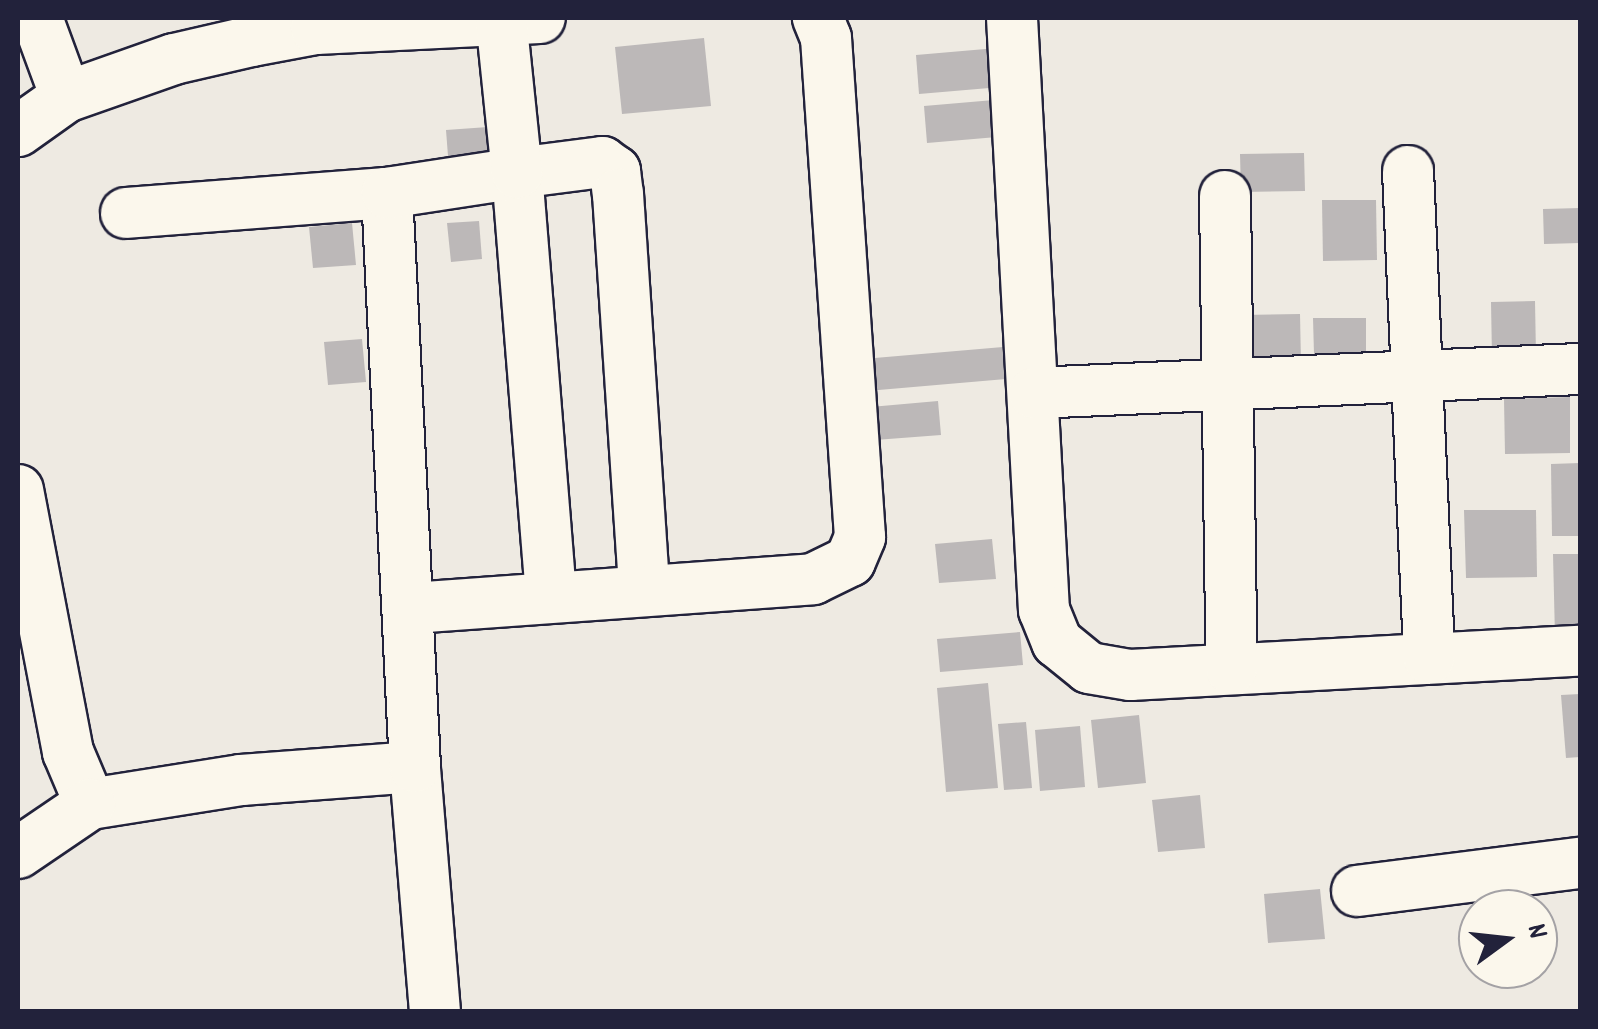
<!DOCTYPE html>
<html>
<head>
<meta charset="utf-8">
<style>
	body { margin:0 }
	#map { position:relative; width:1598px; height:1029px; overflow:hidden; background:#eeeae2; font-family:Dekko,sans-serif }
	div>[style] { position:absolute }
	.building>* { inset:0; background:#bcb8b8 }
	.roads { filter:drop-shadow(2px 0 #22223b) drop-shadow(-2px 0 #22223b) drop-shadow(0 2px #22223b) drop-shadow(0 -2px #22223b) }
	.minor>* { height:50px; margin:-25px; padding:0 25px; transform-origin:25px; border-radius:25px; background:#fbf7ec }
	span { translate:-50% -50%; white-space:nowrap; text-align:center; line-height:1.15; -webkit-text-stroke:9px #fbf7ec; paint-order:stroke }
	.frame { position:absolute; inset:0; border:20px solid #22223b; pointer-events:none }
	.north { position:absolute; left:1458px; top:889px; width:100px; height:100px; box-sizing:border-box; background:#fbf7ec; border:2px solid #a4a2a5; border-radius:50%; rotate:75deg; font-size:28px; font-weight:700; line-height:40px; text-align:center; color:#22223b }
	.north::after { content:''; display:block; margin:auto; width:35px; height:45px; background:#22223b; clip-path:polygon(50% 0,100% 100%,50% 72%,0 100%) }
</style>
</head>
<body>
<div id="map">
	<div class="building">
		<div style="clip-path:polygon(704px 38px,711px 106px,622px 114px,615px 47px)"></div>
		<div style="clip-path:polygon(997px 48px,1001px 87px,919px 94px,916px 55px)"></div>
		<div style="clip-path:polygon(994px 100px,997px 137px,927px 143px,924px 106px)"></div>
		<div style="clip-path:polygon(488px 127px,491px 166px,449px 169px,446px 130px)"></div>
		<div style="clip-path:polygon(1304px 153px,1305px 191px,1241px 192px,1240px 154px)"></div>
		<div style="clip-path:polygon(1322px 200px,1376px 200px,1377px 260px,1323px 261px)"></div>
		<div style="clip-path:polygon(1580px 208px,1580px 243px,1544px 244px,1543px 209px)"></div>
		<div style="clip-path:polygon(479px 221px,482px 259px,451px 262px,447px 223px)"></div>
		<div style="clip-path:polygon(352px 223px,356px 265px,313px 268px,309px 227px)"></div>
		<div style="clip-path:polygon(1535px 301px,1536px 356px,1492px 357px,1491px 302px)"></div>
		<div style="clip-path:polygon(1300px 314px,1301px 364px,1241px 365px,1240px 315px)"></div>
		<div style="clip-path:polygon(1313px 318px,1366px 318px,1366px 354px,1314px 354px)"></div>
		<div style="clip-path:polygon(362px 339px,366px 382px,328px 385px,324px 342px)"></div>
		<div style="clip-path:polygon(1003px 347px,1006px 379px,867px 391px,863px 359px)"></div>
		<div style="clip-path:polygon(1570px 397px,1570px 453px,1505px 454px,1504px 399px)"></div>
		<div style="clip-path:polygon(938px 401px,941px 435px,862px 441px,859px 408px)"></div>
		<div style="clip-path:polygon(1580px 463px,1580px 536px,1552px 536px,1551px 464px)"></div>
		<div style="clip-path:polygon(1464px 510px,1536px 510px,1537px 577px,1466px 578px)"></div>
		<div style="clip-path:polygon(992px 539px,996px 579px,939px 583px,935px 544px)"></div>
		<div style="clip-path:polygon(1553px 554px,1580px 554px,1580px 637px,1555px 637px)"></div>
		<div style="clip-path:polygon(1020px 632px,1023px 665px,940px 672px,937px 639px)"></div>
		<div style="clip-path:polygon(988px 683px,998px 788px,946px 792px,937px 688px)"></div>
		<div style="clip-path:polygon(1580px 694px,1580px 757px,1566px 758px,1561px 695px)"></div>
		<div style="clip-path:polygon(1139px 715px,1146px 783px,1098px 788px,1091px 720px)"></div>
		<div style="clip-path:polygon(1026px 722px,1032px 788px,1004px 790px,998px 724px)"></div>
		<div style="clip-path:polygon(1080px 726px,1085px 787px,1040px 791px,1035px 730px)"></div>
		<div style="clip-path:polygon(1200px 795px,1205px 848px,1158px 852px,1152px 800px)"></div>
		<div style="clip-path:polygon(1320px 889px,1325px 939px,1268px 943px,1264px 894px)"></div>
	</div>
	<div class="roads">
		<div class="minor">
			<div style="left:37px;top:18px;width:84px;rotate:69.8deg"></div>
			<div style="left:1012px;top:18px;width:593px;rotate:86.91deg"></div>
			<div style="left:1044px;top:610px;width:35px;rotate:68deg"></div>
			<div style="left:1057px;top:642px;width:41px;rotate:39.1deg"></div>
			<div style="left:1089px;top:668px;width:42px;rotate:9.7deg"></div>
			<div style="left:1130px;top:675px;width:451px;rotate:-3.1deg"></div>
			<div style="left:18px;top:131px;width:59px;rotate:-35.3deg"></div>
			<div style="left:66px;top:97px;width:114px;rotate:-19.4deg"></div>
			<div style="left:174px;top:59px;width:80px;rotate:-13deg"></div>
			<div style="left:252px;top:41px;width:65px;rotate:-10.6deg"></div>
			<div style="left:316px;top:29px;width:224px;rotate:-2.8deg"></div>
			<div style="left:1408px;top:171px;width:488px;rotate:87.5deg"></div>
			<div style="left:1225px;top:196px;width:473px;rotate:89.2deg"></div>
			<div style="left:126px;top:213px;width:262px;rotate:-4.4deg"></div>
			<div style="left:1034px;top:393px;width:547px;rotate:-2.52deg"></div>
			<div style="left:18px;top:490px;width:267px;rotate:79.2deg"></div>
			<div style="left:68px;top:752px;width:56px;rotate:67.1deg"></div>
			<div style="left:90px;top:804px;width:153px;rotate:-9deg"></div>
			<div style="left:241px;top:780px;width:174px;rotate:-4.3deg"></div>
			<div style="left:551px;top:595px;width:423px;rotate:-94.6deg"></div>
			<div style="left:517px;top:173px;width:86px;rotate:-7.4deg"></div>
			<div style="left:602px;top:162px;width:16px;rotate:35deg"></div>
			<div style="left:615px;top:171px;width:23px;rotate:83deg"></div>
			<div style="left:618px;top:194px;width:393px;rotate:86.2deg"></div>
			<div style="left:412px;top:608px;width:402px;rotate:-4.1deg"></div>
			<div style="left:813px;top:579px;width:41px;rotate:-25.9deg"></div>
			<div style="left:850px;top:561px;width:26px;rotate:-67deg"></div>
			<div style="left:860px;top:537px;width:500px;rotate:-93.9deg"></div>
			<div style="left:826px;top:38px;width:22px;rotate:-112deg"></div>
			<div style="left:18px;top:853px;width:87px;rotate:-34.2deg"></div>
			<div style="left:1357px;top:891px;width:225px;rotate:-7.2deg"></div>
			<div style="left:435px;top:1012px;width:246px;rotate:-94.7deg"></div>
			<div style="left:415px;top:767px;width:575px;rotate:-92.79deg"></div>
			<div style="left:387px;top:193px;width:132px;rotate:-8.7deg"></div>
			<div style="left:517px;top:173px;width:156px;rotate:-95.9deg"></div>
		</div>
	</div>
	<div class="frame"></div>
	<div class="north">N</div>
</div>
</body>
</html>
